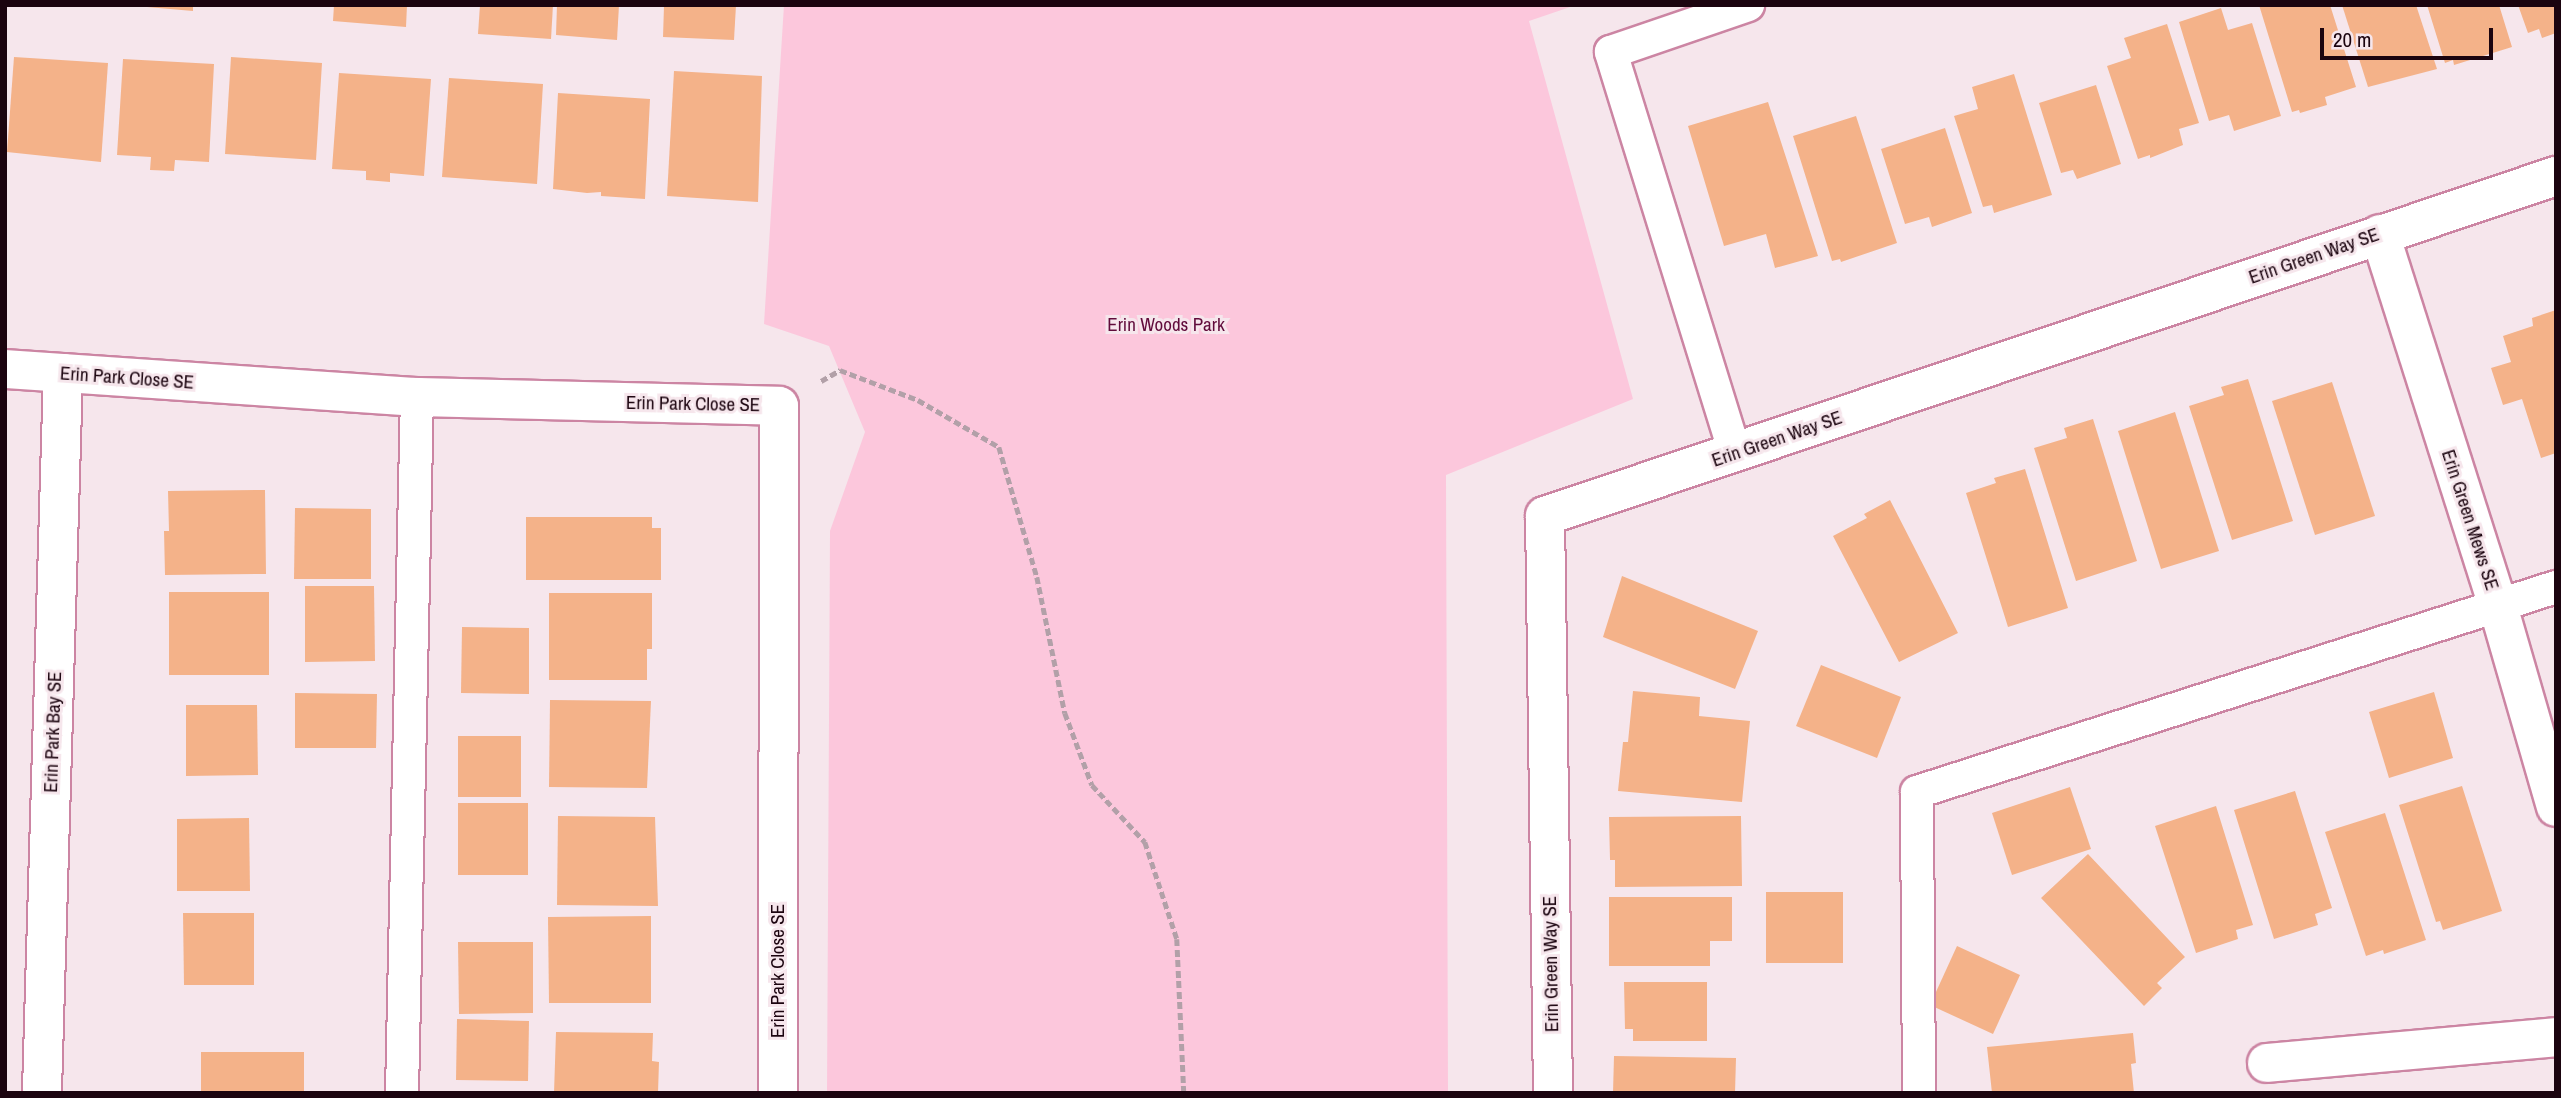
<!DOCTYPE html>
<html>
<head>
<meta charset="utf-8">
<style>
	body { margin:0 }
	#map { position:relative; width:2561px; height:1098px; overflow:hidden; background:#f6e6ec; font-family:"Archivo Narrow",sans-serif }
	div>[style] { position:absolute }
	.green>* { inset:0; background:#fcc7dc }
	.building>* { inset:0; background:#f4b289 }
	.path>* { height:4.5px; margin-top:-2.25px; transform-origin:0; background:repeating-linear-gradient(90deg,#b2a0a8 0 7px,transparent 0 10.5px) }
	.roads { filter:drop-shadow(2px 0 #cc85a3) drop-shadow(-2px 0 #cc85a3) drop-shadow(0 2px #cc85a3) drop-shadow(0 -2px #cc85a3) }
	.lane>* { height:32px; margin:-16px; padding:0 16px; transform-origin:16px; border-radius:16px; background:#fff }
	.street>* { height:38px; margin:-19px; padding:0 19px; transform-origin:19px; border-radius:19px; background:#fff }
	span { translate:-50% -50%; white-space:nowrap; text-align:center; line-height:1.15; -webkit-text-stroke:6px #f6e6ec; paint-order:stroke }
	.street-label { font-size:19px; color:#1b040f }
	.park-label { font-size:19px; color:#610b3b }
	.frame { position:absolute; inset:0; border:7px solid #1b040f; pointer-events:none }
	.scale { position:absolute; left:2320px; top:28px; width:173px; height:32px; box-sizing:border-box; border:4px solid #1b040f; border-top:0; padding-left:9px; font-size:21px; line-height:24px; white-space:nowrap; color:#1b040f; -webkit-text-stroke:5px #f6e6ec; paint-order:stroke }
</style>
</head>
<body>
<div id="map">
	<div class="green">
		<div style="clip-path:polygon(784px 5px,1576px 5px,1529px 21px,1633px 399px,1446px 475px,1448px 1093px,827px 1093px,830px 531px,865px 432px,829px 346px,764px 324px)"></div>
	</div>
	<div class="building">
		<div style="clip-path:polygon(124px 5px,193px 5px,193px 11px)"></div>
		<div style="clip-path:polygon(334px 5px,407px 5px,406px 27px,333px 21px)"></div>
		<div style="clip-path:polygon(480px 5px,553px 5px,551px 39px,478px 34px)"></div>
		<div style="clip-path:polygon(557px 5px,619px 5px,617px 40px,556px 35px)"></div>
		<div style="clip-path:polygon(664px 5px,736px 5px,734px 40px,663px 37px)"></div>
		<div style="clip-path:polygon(2259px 5px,2330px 5px,2356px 87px,2325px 97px,2327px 105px,2300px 113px,2299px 110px,2292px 112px)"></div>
		<div style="clip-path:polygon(2342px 5px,2416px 5px,2437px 69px,2368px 87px)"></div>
		<div style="clip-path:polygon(2427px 5px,2499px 5px,2512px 47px,2454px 65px,2453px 60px,2445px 63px)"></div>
		<div style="clip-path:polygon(2518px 5px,2556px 5px,2556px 33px,2542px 38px,2539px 29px,2528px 33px)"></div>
		<div style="clip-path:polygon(2221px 8px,2228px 30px,2252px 23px,2281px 116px,2234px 131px,2229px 115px,2209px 121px,2179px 22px)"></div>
		<div style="clip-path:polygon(2167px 24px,2199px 123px,2179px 129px,2183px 145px,2150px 158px,2150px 155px,2138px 159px,2107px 66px,2131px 58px,2124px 38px)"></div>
		<div style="clip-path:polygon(14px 57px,108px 63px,101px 162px,7px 152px)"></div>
		<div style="clip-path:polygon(231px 57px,322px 63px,316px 160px,225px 154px)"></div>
		<div style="clip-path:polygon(123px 59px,214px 64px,209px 162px,175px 160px,174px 171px,150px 170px,151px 157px,117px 155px)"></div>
		<div style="clip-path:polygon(674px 71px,762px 76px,758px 202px,667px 196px)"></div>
		<div style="clip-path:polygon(339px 73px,431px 79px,424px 176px,390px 173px,390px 182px,366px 180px,366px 171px,332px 169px)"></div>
		<div style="clip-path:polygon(2014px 74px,2052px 195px,1994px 213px,1992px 205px,1983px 207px,1954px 116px,1978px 109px,1972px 87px)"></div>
		<div style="clip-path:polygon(449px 78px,543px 84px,537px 184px,442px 177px)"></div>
		<div style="clip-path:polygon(2096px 85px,2121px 164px,2077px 179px,2073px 170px,2061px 173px,2039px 103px)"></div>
		<div style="clip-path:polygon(558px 93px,650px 99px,645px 199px,601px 196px,601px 192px,587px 193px,553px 189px)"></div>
		<div style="clip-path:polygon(1768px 102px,1818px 256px,1775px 268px,1766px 234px,1724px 246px,1688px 126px)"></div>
		<div style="clip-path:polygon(1856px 116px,1897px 243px,1841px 262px,1840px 259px,1832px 261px,1793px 136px)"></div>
		<div style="clip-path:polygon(1945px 128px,1972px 213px,1932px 227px,1929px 217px,1905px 224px,1881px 149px)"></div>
		<div style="clip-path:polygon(2556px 310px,2556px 453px,2541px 458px,2522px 399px,2503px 405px,2491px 368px,2511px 362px,2503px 336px,2533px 326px,2532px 318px)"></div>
		<div style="clip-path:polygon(2248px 379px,2293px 521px,2232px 540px,2189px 406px,2224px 395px,2221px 387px)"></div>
		<div style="clip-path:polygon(2332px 382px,2375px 516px,2315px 535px,2272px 401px)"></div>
		<div style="clip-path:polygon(2175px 412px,2219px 551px,2161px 569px,2118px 431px)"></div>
		<div style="clip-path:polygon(2093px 419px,2137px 561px,2076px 581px,2034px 448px,2067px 438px,2064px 428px)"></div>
		<div style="clip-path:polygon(2025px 469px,2068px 608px,2008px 627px,1966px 493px,1996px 483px,1994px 478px)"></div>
		<div style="clip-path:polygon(265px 490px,266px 574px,165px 575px,164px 531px,169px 531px,168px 491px)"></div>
		<div style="clip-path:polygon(1890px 500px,1958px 633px,1899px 662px,1833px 536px,1867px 518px,1864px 514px)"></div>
		<div style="clip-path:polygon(295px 508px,371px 509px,371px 579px,294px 579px)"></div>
		<div style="clip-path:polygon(526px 517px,652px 517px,652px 528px,661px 528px,661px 580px,526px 580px)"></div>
		<div style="clip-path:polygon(1622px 576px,1758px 631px,1735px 689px,1603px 637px)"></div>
		<div style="clip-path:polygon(305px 586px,374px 586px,375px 661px,305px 662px)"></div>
		<div style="clip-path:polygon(169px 592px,269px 592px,269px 675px,169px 675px)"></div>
		<div style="clip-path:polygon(549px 593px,652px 593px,652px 649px,647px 649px,647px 680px,549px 680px)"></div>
		<div style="clip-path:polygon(462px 627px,529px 628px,529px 694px,461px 693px)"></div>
		<div style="clip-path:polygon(1821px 665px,1901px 697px,1877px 758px,1796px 726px)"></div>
		<div style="clip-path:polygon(1633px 691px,1700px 697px,1699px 716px,1750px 721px,1742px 802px,1618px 791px,1623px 742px,1628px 742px)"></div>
		<div style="clip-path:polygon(2434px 692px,2453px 758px,2389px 778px,2369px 712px)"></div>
		<div style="clip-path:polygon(295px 693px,377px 694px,376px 748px,295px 748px)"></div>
		<div style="clip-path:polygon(550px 700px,651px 701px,647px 788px,549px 787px)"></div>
		<div style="clip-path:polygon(186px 705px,257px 705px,258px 775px,186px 776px)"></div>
		<div style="clip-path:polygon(458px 736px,521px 736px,521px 797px,458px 797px)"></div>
		<div style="clip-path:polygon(2462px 786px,2502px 911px,2443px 930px,2440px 921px,2436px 922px,2399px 805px)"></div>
		<div style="clip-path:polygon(2070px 787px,2091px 849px,2012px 875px,1992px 813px)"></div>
		<div style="clip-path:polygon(2295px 791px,2332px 908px,2315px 914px,2318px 925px,2274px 939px,2234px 810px)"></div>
		<div style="clip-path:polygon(458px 803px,528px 803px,528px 875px,458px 875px)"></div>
		<div style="clip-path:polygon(2216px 806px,2253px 925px,2236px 930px,2238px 939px,2196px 953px,2155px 826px)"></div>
		<div style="clip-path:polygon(2385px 813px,2426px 940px,2384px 954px,2383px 950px,2366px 956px,2325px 832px)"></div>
		<div style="clip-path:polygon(558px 816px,655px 817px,658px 906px,557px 905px)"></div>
		<div style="clip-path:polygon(1741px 816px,1742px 886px,1615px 887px,1615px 860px,1610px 860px,1609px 817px)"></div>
		<div style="clip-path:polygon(249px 818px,250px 891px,177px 891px,177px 819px)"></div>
		<div style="clip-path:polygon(2088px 854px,2185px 957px,2157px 983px,2162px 988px,2144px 1006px,2041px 898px)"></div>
		<div style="clip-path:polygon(1766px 892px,1843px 892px,1843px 963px,1766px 963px)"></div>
		<div style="clip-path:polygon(1609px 897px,1732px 897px,1732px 941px,1710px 941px,1710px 966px,1609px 966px)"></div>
		<div style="clip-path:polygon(183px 913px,254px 913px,254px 985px,184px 985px)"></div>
		<div style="clip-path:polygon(651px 916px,651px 1003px,549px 1003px,548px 917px)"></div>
		<div style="clip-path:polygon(458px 942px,533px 942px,533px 1013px,459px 1014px)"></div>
		<div style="clip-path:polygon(1957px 946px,2020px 975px,1993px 1034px,1930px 1005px)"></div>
		<div style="clip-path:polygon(1624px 982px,1707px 982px,1707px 1041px,1633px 1041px,1633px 1029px,1625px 1029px)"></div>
		<div style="clip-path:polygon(457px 1019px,529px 1021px,528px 1081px,456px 1080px)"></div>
		<div style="clip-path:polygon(556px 1032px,653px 1033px,652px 1061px,659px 1062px,658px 1093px,554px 1093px)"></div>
		<div style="clip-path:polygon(2133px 1033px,2136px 1063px,2131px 1064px,2134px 1093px,1992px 1093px,1987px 1047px)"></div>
		<div style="clip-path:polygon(201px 1052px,304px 1052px,304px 1093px,201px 1093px)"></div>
		<div style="clip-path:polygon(1614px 1056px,1736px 1058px,1735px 1093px,1613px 1093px)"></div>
	</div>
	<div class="path">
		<div style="left:821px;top:381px;width:22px;rotate:-30deg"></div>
		<div style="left:840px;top:370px;width:84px;rotate:21deg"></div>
		<div style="left:918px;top:400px;width:94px;rotate:30.1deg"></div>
		<div style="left:999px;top:447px;width:135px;rotate:73.7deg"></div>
		<div style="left:1037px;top:577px;width:139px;rotate:78.4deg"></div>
		<div style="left:1065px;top:713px;width:77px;rotate:69.4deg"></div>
		<div style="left:1092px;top:785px;width:78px;rotate:47.1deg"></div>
		<div style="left:1145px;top:842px;width:102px;rotate:71.7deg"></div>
		<div style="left:1177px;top:939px;width:154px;rotate:87.4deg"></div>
	</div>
	<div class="roads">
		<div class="lane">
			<div style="left:1735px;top:453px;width:420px;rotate:-107.2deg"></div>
			<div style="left:1611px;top:52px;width:145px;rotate:-18.9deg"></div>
			<div style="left:402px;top:1093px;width:696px;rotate:-88.77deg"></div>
			<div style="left:1919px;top:1093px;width:301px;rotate:-90.4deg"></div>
			<div style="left:1917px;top:792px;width:671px;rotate:-17.79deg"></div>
		</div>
		<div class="street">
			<div style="left:2380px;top:234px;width:390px;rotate:72.4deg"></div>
			<div style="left:2498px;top:606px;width:209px;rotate:73.9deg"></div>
			<div style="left:5px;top:369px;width:413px;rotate:3.9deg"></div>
			<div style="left:417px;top:397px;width:362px;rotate:1.4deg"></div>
			<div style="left:779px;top:406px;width:687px;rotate:90.08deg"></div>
			<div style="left:2267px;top:1063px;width:290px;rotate:-5.1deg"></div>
			<div style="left:42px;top:1090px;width:717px;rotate:-88.32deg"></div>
			<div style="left:1553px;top:1093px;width:577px;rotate:-90.79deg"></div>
			<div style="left:1545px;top:516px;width:1067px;rotate:-18.59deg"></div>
		</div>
	</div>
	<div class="street-label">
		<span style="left:2314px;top:256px;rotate:-19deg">Erin Green Way SE</span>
		<span style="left:127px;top:378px;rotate:4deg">Erin Park Close SE</span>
		<span style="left:693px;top:404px;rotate:1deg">Erin Park Close SE</span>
		<span style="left:1777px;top:439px;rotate:-19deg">Erin Green Way SE</span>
		<span style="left:2470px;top:520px;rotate:72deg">Erin Green Mews SE</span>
		<span style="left:53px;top:732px;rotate:-88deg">Erin Park Bay SE</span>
		<span style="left:1551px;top:964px;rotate:-91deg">Erin Green Way SE</span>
		<span style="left:778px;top:971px;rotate:-90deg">Erin Park Close SE</span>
	</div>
	<div class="park-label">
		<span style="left:1166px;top:325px">Erin Woods Park</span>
	</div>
	<div class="frame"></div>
	<div class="scale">20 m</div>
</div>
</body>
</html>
